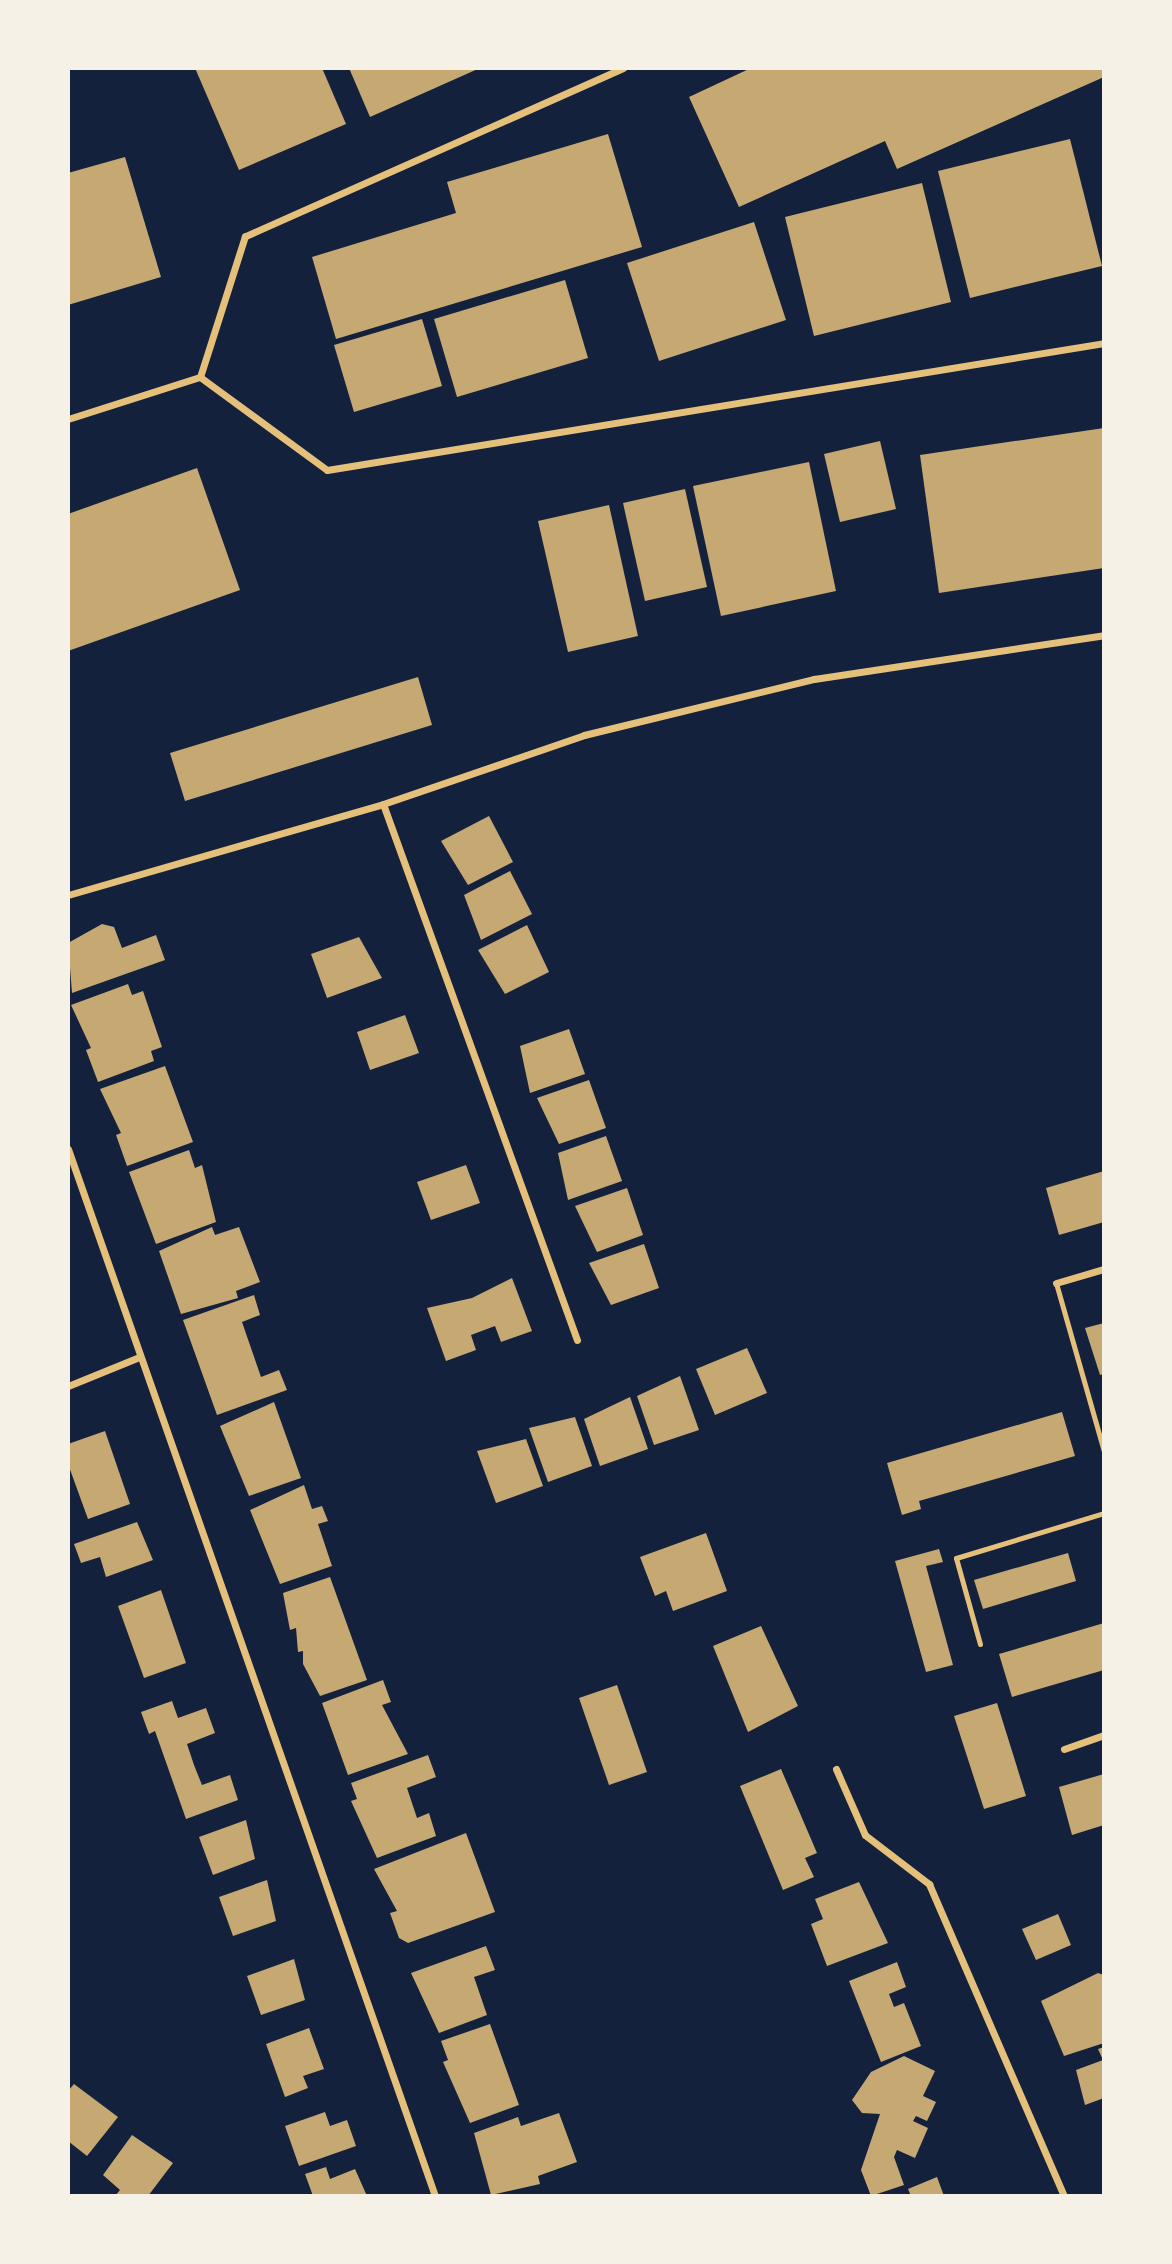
<!DOCTYPE html>
<html>
<head>
<meta charset="utf-8">
<style>
	body { margin:0 }
	#map { position:relative; width:1172px; height:2264px; overflow:hidden; background:#14213d; font-family:"DejaVu Sans",sans-serif }
	div>[style] { position:absolute }
	.building>* { inset:0; background:#c6a872 }
	.service>* { height:5px; margin:-2.5px; padding:0 2.5px; transform-origin:2.5px; border-radius:2.5px; background:#e5c07b }
	.minor>* { height:7px; margin:-3.5px; padding:0 3.5px; transform-origin:3.5px; border-radius:3.5px; background:#e5c07b }
	span { translate:-50% -50%; white-space:nowrap; text-align:center; line-height:1.15; -webkit-text-stroke:5px #f6f1e7; paint-order:stroke }
	.frame { position:absolute; inset:0; border:70px solid #f6f1e7; pointer-events:none }
</style>
</head>
<body>
<div id="map">
	<div class="building">
		<div style="clip-path:polygon(195px 68px,322px 68px,346px 124px,239px 170px)"></div>
		<div style="clip-path:polygon(349px 68px,480px 68px,370px 117px)"></div>
		<div style="clip-path:polygon(751px 68px,1104px 68px,1104px 77px,897px 169px,885px 141px,739px 207px,689px 97px)"></div>
		<div style="clip-path:polygon(608px 134px,642px 247px,336px 339px,312px 257px,456px 213px,447px 182px)"></div>
		<div style="clip-path:polygon(1070px 139px,1102px 266px,970px 298px,938px 171px)"></div>
		<div style="clip-path:polygon(125px 157px,161px 277px,68px 305px,68px 173px)"></div>
		<div style="clip-path:polygon(922px 183px,951px 302px,814px 336px,785px 217px)"></div>
		<div style="clip-path:polygon(754px 222px,786px 320px,659px 361px,627px 263px)"></div>
		<div style="clip-path:polygon(565px 280px,588px 358px,457px 397px,434px 319px)"></div>
		<div style="clip-path:polygon(422px 319px,442px 386px,354px 412px,334px 345px)"></div>
		<div style="clip-path:polygon(1104px 428px,1104px 568px,939px 593px,920px 455px)"></div>
		<div style="clip-path:polygon(880px 441px,896px 509px,840px 522px,824px 454px)"></div>
		<div style="clip-path:polygon(809px 462px,836px 591px,721px 616px,693px 486px)"></div>
		<div style="clip-path:polygon(197px 468px,240px 590px,68px 651px,68px 514px)"></div>
		<div style="clip-path:polygon(685px 489px,707px 587px,645px 601px,623px 503px)"></div>
		<div style="clip-path:polygon(609px 505px,638px 636px,568px 652px,538px 521px)"></div>
		<div style="clip-path:polygon(418px 677px,432px 725px,185px 801px,170px 753px)"></div>
		<div style="clip-path:polygon(489px 816px,513px 862px,468px 885px,441px 841px)"></div>
		<div style="clip-path:polygon(510px 871px,532px 914px,481px 940px,464px 895px)"></div>
		<div style="clip-path:polygon(102px 924px,114px 927px,122px 948px,156px 935px,165px 960px,72px 993px,68px 943px)"></div>
		<div style="clip-path:polygon(527px 925px,549px 972px,505px 994px,478px 950px)"></div>
		<div style="clip-path:polygon(359px 937px,382px 978px,327px 998px,311px 954px)"></div>
		<div style="clip-path:polygon(128px 984px,132px 995px,143px 991px,162px 1047px,151px 1051px,154px 1061px,98px 1082px,86px 1050px,91px 1048px,71px 1005px)"></div>
		<div style="clip-path:polygon(405px 1015px,419px 1053px,370px 1070px,357px 1032px)"></div>
		<div style="clip-path:polygon(569px 1029px,585px 1074px,530px 1093px,520px 1046px)"></div>
		<div style="clip-path:polygon(165px 1066px,193px 1142px,127px 1166px,116px 1135px,121px 1133px,100px 1089px)"></div>
		<div style="clip-path:polygon(589px 1080px,606px 1128px,559px 1144px,537px 1098px)"></div>
		<div style="clip-path:polygon(606px 1136px,622px 1181px,568px 1200px,558px 1153px)"></div>
		<div style="clip-path:polygon(189px 1150px,195px 1168px,202px 1165px,216px 1222px,156px 1244px,129px 1172px)"></div>
		<div style="clip-path:polygon(466px 1165px,480px 1203px,431px 1220px,417px 1182px)"></div>
		<div style="clip-path:polygon(1104px 1171px,1104px 1222px,1059px 1235px,1046px 1188px)"></div>
		<div style="clip-path:polygon(627px 1188px,643px 1235px,597px 1252px,575px 1206px)"></div>
		<div style="clip-path:polygon(212px 1227px,215px 1235px,239px 1227px,260px 1282px,236px 1291px,238px 1298px,181px 1314px,159px 1251px)"></div>
		<div style="clip-path:polygon(644px 1244px,659px 1288px,611px 1305px,589px 1263px)"></div>
		<div style="clip-path:polygon(512px 1278px,532px 1331px,501px 1342px,495px 1326px,471px 1335px,476px 1350px,446px 1361px,427px 1308px,472px 1298px)"></div>
		<div style="clip-path:polygon(254px 1295px,260px 1315px,242px 1322px,261px 1377px,279px 1370px,287px 1390px,217px 1415px,183px 1320px)"></div>
		<div style="clip-path:polygon(1104px 1323px,1104px 1374px,1100px 1375px,1085px 1328px)"></div>
		<div style="clip-path:polygon(747px 1348px,767px 1393px,715px 1415px,696px 1369px)"></div>
		<div style="clip-path:polygon(680px 1376px,699px 1430px,654px 1445px,637px 1396px)"></div>
		<div style="clip-path:polygon(630px 1397px,648px 1449px,600px 1466px,584px 1419px)"></div>
		<div style="clip-path:polygon(274px 1402px,301px 1478px,249px 1496px,220px 1426px)"></div>
		<div style="clip-path:polygon(1062px 1412px,1075px 1456px,919px 1501px,921px 1509px,902px 1515px,887px 1463px)"></div>
		<div style="clip-path:polygon(575px 1417px,592px 1466px,548px 1482px,529px 1428px)"></div>
		<div style="clip-path:polygon(105px 1431px,130px 1504px,88px 1519px,68px 1464px,68px 1444px)"></div>
		<div style="clip-path:polygon(526px 1439px,543px 1486px,496px 1503px,477px 1451px)"></div>
		<div style="clip-path:polygon(304px 1485px,312px 1509px,322px 1506px,328px 1521px,318px 1524px,332px 1566px,280px 1584px,250px 1510px)"></div>
		<div style="clip-path:polygon(137px 1522px,153px 1560px,106px 1577px,100px 1557px,81px 1563px,74px 1544px)"></div>
		<div style="clip-path:polygon(706px 1533px,727px 1591px,673px 1611px,666px 1591px,655px 1596px,640px 1557px)"></div>
		<div style="clip-path:polygon(939px 1549px,943px 1562px,926px 1566px,953px 1665px,926px 1672px,895px 1561px)"></div>
		<div style="clip-path:polygon(1068px 1553px,1076px 1581px,983px 1609px,974px 1580px)"></div>
		<div style="clip-path:polygon(330px 1577px,367px 1680px,320px 1696px,303px 1664px,303px 1651px,298px 1652px,296px 1628px,290px 1630px,283px 1593px)"></div>
		<div style="clip-path:polygon(161px 1590px,186px 1663px,144px 1678px,118px 1606px)"></div>
		<div style="clip-path:polygon(1104px 1623px,1104px 1670px,1012px 1697px,999px 1654px)"></div>
		<div style="clip-path:polygon(761px 1626px,798px 1706px,748px 1732px,713px 1646px)"></div>
		<div style="clip-path:polygon(383px 1680px,391px 1702px,382px 1705px,408px 1754px,348px 1775px,322px 1703px)"></div>
		<div style="clip-path:polygon(617px 1685px,647px 1772px,609px 1785px,579px 1698px)"></div>
		<div style="clip-path:polygon(172px 1701px,178px 1718px,206px 1708px,215px 1733px,187px 1744px,194px 1765px,202px 1785px,230px 1775px,238px 1800px,186px 1819px,155px 1731px,149px 1734px,141px 1712px)"></div>
		<div style="clip-path:polygon(997px 1703px,1026px 1796px,984px 1809px,954px 1716px)"></div>
		<div style="clip-path:polygon(428px 1755px,436px 1777px,407px 1788px,417px 1818px,429px 1813px,436px 1836px,377px 1858px,351px 1801px,357px 1799px,351px 1783px)"></div>
		<div style="clip-path:polygon(781px 1769px,817px 1853px,805px 1858px,814px 1877px,783px 1890px,740px 1786px)"></div>
		<div style="clip-path:polygon(1104px 1774px,1104px 1825px,1072px 1835px,1059px 1787px)"></div>
		<div style="clip-path:polygon(246px 1820px,255px 1859px,213px 1875px,199px 1837px)"></div>
		<div style="clip-path:polygon(466px 1833px,495px 1912px,408px 1943px,399px 1938px,390px 1913px,397px 1911px,374px 1869px)"></div>
		<div style="clip-path:polygon(267px 1880px,276px 1921px,233px 1936px,219px 1897px)"></div>
		<div style="clip-path:polygon(859px 1882px,888px 1943px,827px 1966px,811px 1924px,823px 1919px,815px 1899px)"></div>
		<div style="clip-path:polygon(1058px 1914px,1071px 1945px,1036px 1960px,1022px 1929px)"></div>
		<div style="clip-path:polygon(486px 1946px,495px 1970px,474px 1977px,487px 2015px,439px 2033px,411px 1973px)"></div>
		<div style="clip-path:polygon(294px 1959px,305px 2000px,261px 2015px,247px 1976px)"></div>
		<div style="clip-path:polygon(897px 1962px,906px 1987px,889px 1994px,894px 2007px,904px 2003px,921px 2046px,881px 2062px,849px 1981px)"></div>
		<div style="clip-path:polygon(1098px 1973px,1104px 1975px,1104px 2043px,1064px 2056px,1041px 2001px)"></div>
		<div style="clip-path:polygon(490px 2024px,519px 2105px,470px 2123px,443px 2062px,448px 2060px,441px 2041px)"></div>
		<div style="clip-path:polygon(309px 2028px,324px 2069px,303px 2076px,308px 2088px,285px 2097px,266px 2044px)"></div>
		<div style="clip-path:polygon(1104px 2047px,1104px 2098px,1085px 2105px,1076px 2070px,1103px 2060px,1098px 2049px)"></div>
		<div style="clip-path:polygon(904px 2056px,935px 2071px,923px 2096px,936px 2102px,927px 2121px,916px 2116px,913px 2121px,928px 2128px,915px 2158px,897px 2150px,894px 2157px,904px 2185px,871px 2196px,861px 2170px,880px 2114px,862px 2113px,852px 2100px,871px 2072px)"></div>
		<div style="clip-path:polygon(74px 2084px,118px 2117px,87px 2156px,68px 2141px,68px 2091px)"></div>
		<div style="clip-path:polygon(325px 2112px,330px 2126px,347px 2120px,356px 2146px,299px 2166px,285px 2126px)"></div>
		<div style="clip-path:polygon(559px 2113px,577px 2162px,538px 2176px,540px 2184px,491px 2195px,474px 2133px,518px 2117px,521px 2126px)"></div>
		<div style="clip-path:polygon(132px 2135px,173px 2163px,148px 2196px,115px 2196px,120px 2190px,103px 2175px)"></div>
		<div style="clip-path:polygon(326px 2167px,330px 2179px,355px 2169px,367px 2196px,313px 2196px,305px 2174px)"></div>
		<div style="clip-path:polygon(937px 2177px,944px 2196px,911px 2196px,908px 2189px)"></div>
	</div>
	<div class="service">
		<div style="left:1056px;top:1283px;width:175px;rotate:74.1deg"></div>
		<div style="left:980px;top:1644px;width:89px;rotate:-105.6deg"></div>
		<div style="left:956px;top:1558px;width:155px;rotate:-16.9deg"></div>
	</div>
	<div class="minor">
		<div style="left:623px;top:68px;width:414px;rotate:156deg"></div>
		<div style="left:245px;top:236px;width:148px;rotate:107.7deg"></div>
		<div style="left:200px;top:377px;width:157px;rotate:36.2deg"></div>
		<div style="left:327px;top:470px;width:787px;rotate:-9.28deg"></div>
		<div style="left:68px;top:419px;width:139px;rotate:-17.7deg"></div>
		<div style="left:383px;top:804px;width:570px;rotate:70.1deg"></div>
		<div style="left:68px;top:895px;width:328px;rotate:-16.1deg"></div>
		<div style="left:383px;top:804px;width:213px;rotate:-18.9deg"></div>
		<div style="left:584px;top:735px;width:237px;rotate:-13.7deg"></div>
		<div style="left:814px;top:679px;width:293px;rotate:-8.6deg"></div>
		<div style="left:68px;top:1149px;width:1109px;rotate:70.68deg"></div>
		<div style="left:1056px;top:1283px;width:50px;rotate:-16.3deg"></div>
		<div style="left:68px;top:1386px;width:77px;rotate:-22.2deg"></div>
		<div style="left:1064px;top:1749px;width:42px;rotate:-19.3deg"></div>
		<div style="left:836px;top:1769px;width:72px;rotate:66.3deg"></div>
		<div style="left:865px;top:1835px;width:81px;rotate:37.4deg"></div>
		<div style="left:929px;top:1884px;width:340px;rotate:66.6deg"></div>
	</div>
	<div class="frame"></div>
</div>
</body>
</html>
